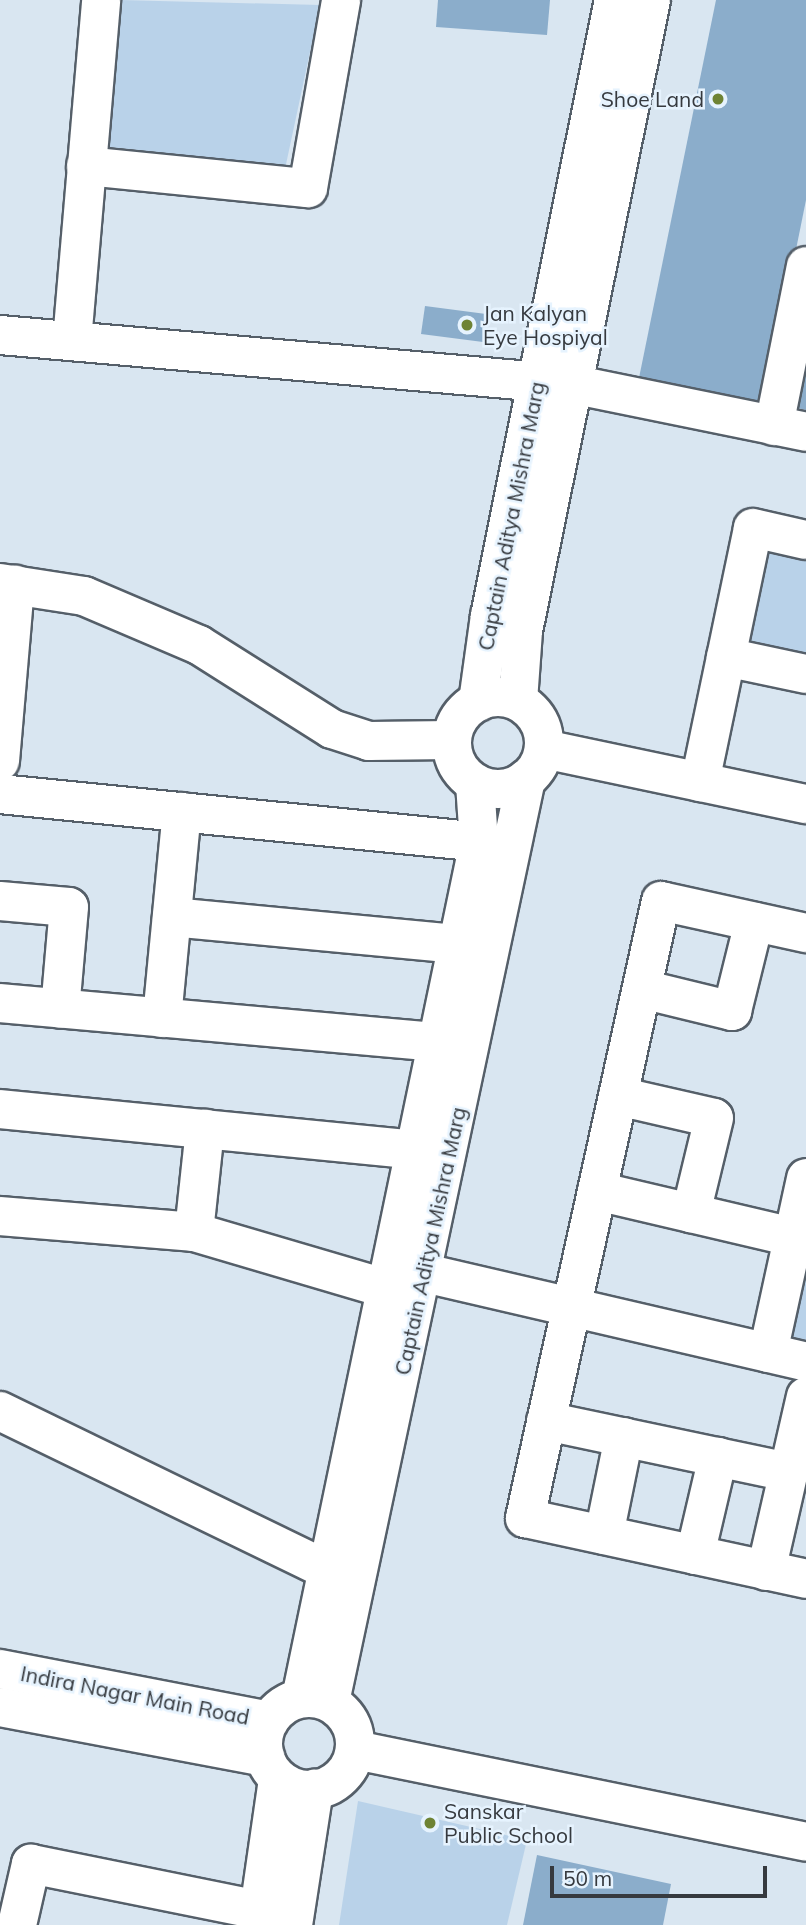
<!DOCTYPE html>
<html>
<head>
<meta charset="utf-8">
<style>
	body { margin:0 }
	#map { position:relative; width:806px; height:1925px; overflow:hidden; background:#d9e6f1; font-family:Mulish,sans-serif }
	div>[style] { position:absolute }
	.green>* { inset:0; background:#b9d2e9 }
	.building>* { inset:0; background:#8badcb }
	.roads { filter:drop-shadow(2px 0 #555f69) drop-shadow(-2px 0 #555f69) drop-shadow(0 2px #555f69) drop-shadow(0 -2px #555f69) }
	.minor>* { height:38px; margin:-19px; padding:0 19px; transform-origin:19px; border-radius:19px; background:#fff }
	.minor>.ring { margin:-19px; padding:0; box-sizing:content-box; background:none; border:38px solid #fff; border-radius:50% }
	.dots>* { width:19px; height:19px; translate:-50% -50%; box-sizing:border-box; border:4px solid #e6f3fe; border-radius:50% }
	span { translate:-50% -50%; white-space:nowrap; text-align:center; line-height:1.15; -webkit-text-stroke:5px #e6f3fe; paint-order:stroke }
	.poi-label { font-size:21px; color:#363a3f }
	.right { translate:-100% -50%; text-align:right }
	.left { translate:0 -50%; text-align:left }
	.street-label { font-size:21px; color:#363a3f }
	.scale { position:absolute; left:550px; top:1866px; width:217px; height:32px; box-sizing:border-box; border:4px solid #363a3f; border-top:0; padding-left:9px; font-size:21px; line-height:24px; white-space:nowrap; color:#363a3f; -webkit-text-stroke:5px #e6f3fe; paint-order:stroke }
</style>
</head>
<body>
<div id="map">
	<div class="green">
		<div style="clip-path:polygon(120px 0,320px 5px,285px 169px,104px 152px)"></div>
		<div style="clip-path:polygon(763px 540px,806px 549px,806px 664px,739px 649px)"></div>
		<div style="clip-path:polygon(806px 1257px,806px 1347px,787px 1343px)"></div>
		<div style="clip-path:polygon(358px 1801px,527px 1840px,507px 1925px,339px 1925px)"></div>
	</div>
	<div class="building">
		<div style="clip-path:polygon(438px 0,550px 0,547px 35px,436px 27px)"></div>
		<div style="clip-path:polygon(716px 0,806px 0,806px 200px,765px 403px,639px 378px)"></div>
		<div style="clip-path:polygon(425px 306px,486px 314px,483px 342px,421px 334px)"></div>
		<div style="clip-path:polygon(806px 329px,806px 410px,789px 406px)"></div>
		<div style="clip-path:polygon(537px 1855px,671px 1884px,663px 1925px,523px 1925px)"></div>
	</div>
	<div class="roads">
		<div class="minor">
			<div style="left:86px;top:166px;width:223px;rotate:5.7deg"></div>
			<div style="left:308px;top:188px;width:191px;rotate:-80deg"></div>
			<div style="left:0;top:335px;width:578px;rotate:4.96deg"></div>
			<div style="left:576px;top:385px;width:235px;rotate:11.5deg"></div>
			<div style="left:72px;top:341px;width:342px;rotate:-85.1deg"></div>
			<div style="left:774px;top:426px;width:163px;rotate:-78.7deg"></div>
			<div style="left:0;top:583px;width:85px;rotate:8.8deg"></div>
			<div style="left:84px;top:596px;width:125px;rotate:23.1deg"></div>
			<div style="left:199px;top:645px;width:157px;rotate:32.3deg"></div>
			<div style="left:332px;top:729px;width:39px;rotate:18deg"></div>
			<div style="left:369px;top:741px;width:82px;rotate:-0.7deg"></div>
			<div style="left:726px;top:657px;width:82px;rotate:12deg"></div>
			<div class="ring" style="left:452px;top:697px;width:54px;height:54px"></div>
			<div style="left:518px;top:701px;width:70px;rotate:-85.9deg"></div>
			<div style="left:523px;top:631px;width:644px;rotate:-78.53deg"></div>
			<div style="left:478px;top:702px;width:87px;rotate:-82.1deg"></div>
			<div style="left:490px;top:616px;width:628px;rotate:-78.62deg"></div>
			<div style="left:544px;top:749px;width:268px;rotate:11.9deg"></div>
			<div style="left:0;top:761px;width:177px;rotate:-85.1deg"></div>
			<div style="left:700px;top:782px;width:259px;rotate:-78.2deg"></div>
			<div style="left:753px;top:528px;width:54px;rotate:12.8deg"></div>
			<div style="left:0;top:794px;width:481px;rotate:5.7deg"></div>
			<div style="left:0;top:901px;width:69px;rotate:5deg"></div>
			<div style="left:69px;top:907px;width:102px;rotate:95deg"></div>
			<div style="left:172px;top:917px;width:287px;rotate:5.4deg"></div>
			<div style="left:806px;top:933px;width:148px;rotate:-167.6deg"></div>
			<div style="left:661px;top:901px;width:632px;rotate:102.43deg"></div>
			<div style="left:525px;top:1518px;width:288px;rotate:12.2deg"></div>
			<div style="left:642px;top:989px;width:93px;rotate:13.7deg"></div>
			<div style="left:732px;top:1011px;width:92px;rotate:-76.1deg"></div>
			<div style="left:0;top:1003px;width:440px;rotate:5.1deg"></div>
			<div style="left:162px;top:1018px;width:207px;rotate:-84.5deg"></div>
			<div style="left:618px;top:1096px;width:98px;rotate:12.9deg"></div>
			<div style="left:714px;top:1118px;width:98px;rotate:103.6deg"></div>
			<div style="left:0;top:1109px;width:417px;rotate:5.6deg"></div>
			<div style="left:597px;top:1191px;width:201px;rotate:13.2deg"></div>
			<div style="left:0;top:1216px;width:195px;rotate:4.7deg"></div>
			<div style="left:194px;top:1232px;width:227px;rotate:16.4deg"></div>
			<div style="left:194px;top:1232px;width:104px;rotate:-83.9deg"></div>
			<div style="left:399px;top:1267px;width:418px;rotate:13.1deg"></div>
			<div style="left:768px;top:1353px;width:179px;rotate:-77.7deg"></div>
			<div style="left:0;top:1411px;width:365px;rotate:25.9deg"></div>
			<div style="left:546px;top:1421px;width:248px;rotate:11.9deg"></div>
			<div style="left:604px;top:1535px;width:100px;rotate:-78.5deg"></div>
			<div style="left:695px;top:1555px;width:101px;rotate:-76.8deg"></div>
			<div style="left:766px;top:1571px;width:179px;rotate:-77.1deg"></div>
			<div style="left:0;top:1669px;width:274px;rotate:10.9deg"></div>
			<div class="ring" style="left:263px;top:1698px;width:54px;height:54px"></div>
			<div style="left:301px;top:1698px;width:874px;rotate:-78.25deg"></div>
			<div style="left:479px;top:842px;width:59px;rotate:-93.9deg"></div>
			<div style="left:330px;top:1702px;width:944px;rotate:-78.01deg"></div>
			<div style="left:0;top:1707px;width:270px;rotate:10.7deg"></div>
			<div style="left:355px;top:1750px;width:460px;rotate:11.5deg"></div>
			<div style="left:17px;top:1925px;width:63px;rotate:-77.1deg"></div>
			<div style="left:31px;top:1864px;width:233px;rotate:11.4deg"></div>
			<div style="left:257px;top:1925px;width:148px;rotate:-81.8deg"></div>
			<div style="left:293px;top:1925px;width:138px;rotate:-81.2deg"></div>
		</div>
	</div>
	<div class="dots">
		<div style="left:718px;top:99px;background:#6e8334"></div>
		<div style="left:467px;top:325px;background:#6e8334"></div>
		<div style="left:430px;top:1823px;background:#6e8334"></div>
	</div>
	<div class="poi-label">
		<span class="right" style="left:704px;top:99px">Shoe Land</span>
		<span class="left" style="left:483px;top:325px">Jan Kalyan<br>Eye Hospiyal</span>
		<span class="left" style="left:444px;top:1823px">Sanskar<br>Public School</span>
	</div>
	<div class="street-label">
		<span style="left:511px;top:516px;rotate:-79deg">Captain Aditya Mishra Marg</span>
		<span style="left:430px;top:1241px;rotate:-78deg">Captain Aditya Mishra Marg</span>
		<span style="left:135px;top:1695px;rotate:11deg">Indira Nagar Main Road</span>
	</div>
	<div class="scale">50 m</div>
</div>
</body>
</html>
